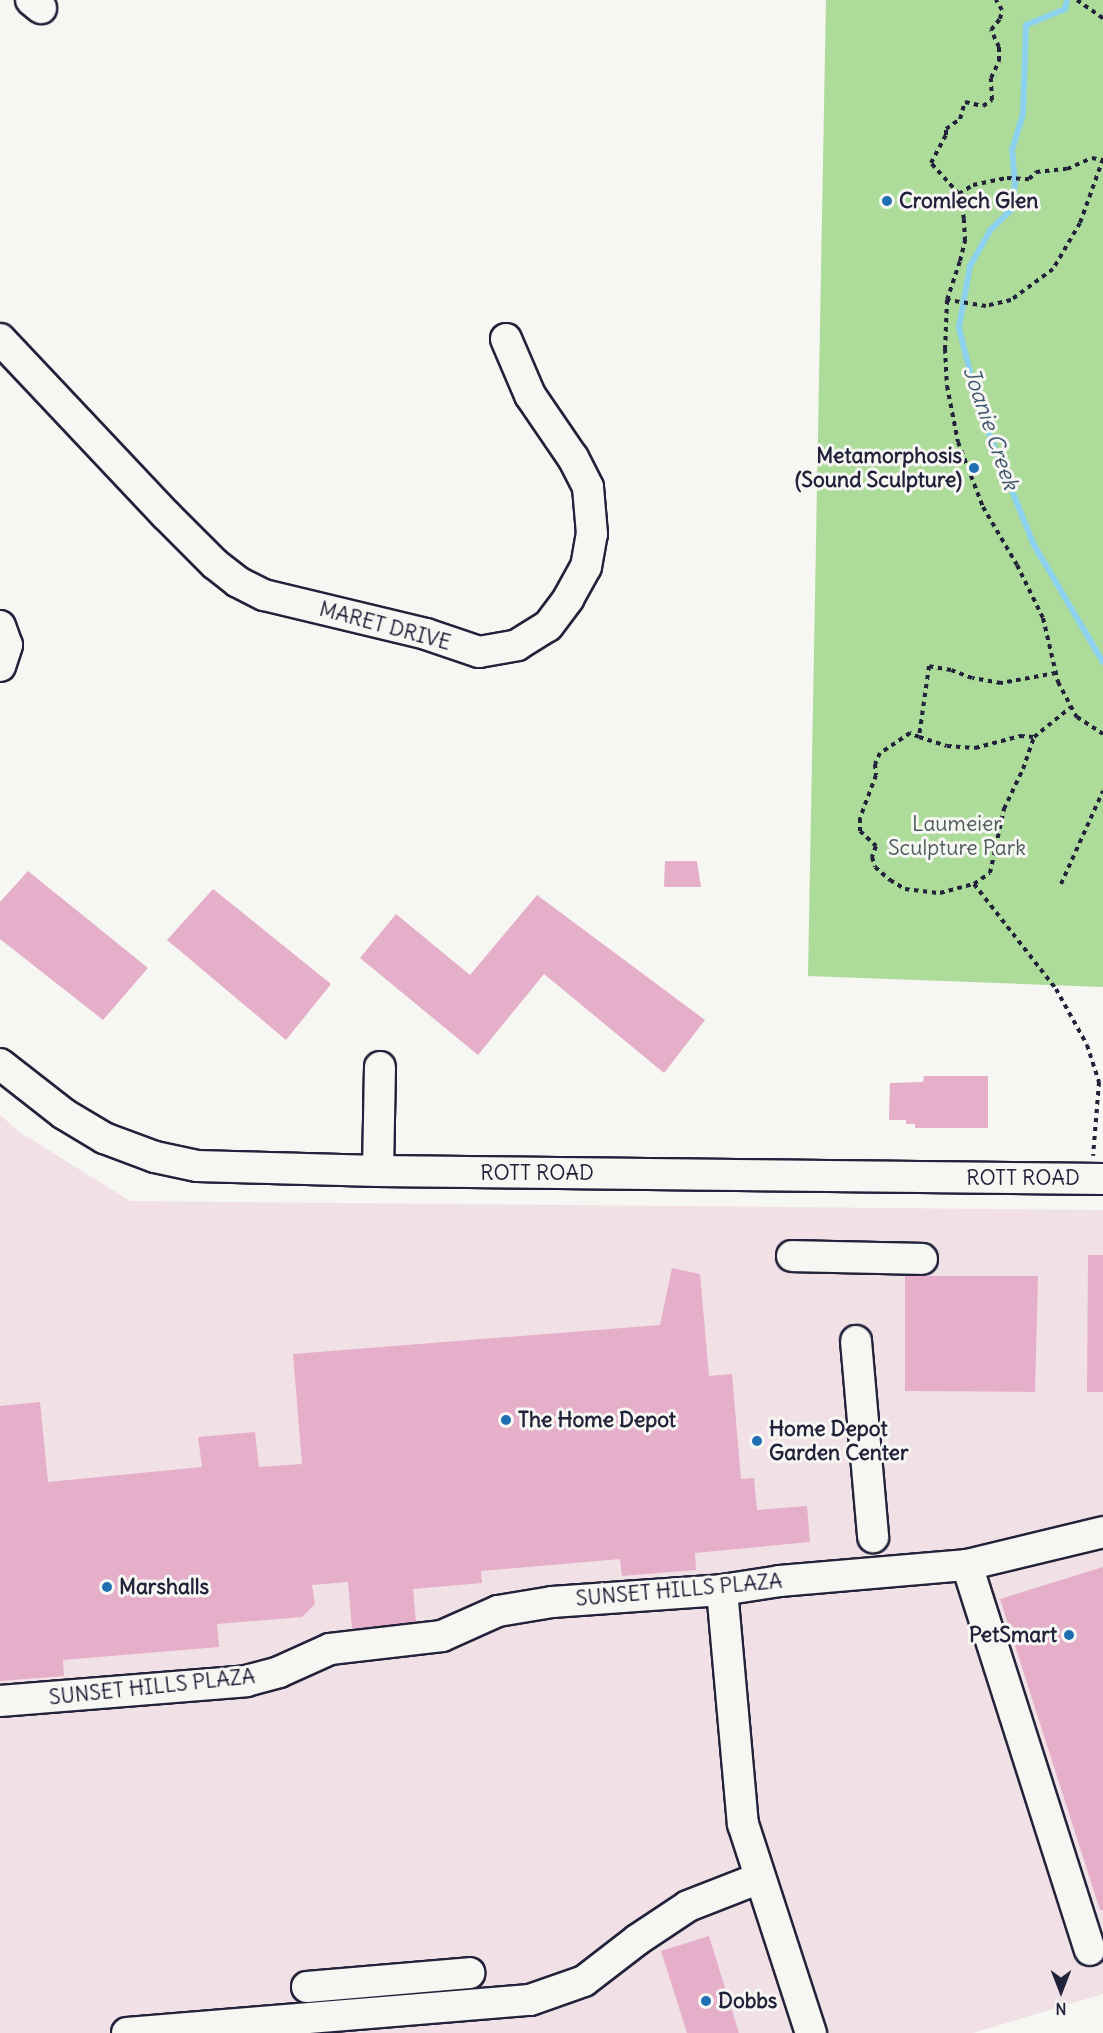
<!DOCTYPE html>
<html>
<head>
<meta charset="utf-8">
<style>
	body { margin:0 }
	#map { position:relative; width:1103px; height:2033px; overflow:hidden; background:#f6f6f2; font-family:Delius,sans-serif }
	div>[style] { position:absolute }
	.built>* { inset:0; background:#f1e1e6 }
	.green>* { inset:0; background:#addb9a }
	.stream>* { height:6px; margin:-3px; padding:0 3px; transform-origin:3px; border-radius:3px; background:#8cd1ed }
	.building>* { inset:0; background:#e5afc9 }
	.path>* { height:4px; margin-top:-2px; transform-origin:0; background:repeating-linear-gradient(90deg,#22223b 0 4.5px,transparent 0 9px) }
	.roads { filter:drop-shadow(2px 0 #22223b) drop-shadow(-2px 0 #22223b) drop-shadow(0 2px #22223b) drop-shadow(0 -2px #22223b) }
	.minor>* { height:30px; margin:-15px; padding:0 15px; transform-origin:15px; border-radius:15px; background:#f6f6f2 }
	.dots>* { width:16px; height:16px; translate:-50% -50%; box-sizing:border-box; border:3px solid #f6f6f2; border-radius:50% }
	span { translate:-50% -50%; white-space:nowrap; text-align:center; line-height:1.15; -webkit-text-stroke:6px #f6f6f2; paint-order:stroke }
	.poi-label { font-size:21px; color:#22223b; font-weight:700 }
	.left { translate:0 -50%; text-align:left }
	.right { translate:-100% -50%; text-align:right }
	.street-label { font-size:21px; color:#22223b }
	.park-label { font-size:21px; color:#4c5a58 }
	.water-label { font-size:22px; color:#425770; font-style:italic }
	.north { position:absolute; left:1031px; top:1961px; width:60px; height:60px; -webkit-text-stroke:4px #f6f6f2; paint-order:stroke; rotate:180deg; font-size:16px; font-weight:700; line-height:24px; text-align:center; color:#22223b }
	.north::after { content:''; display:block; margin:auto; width:21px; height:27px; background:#22223b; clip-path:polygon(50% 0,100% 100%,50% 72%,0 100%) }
</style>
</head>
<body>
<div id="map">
	<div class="built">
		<div style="clip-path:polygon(0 1115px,18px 1131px,130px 1201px,1103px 1210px,1103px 1994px,973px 2033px,0 2033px)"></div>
	</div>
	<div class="green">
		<div style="clip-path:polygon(826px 0,1103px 0,1103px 987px,808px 976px)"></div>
	</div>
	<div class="stream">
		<div style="left:1067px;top:0;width:9px;rotate:103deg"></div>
		<div style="left:1065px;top:9px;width:42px;rotate:157.7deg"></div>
		<div style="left:1026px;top:25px;width:89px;rotate:91.9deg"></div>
		<div style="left:1023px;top:114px;width:37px;rotate:107deg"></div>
		<div style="left:1012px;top:149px;width:33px;rotate:85deg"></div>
		<div style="left:1015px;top:182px;width:27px;rotate:96deg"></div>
		<div style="left:1012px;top:209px;width:29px;rotate:136deg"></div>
		<div style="left:991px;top:229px;width:43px;rotate:119.6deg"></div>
		<div style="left:970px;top:266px;width:63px;rotate:100.1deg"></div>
		<div style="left:959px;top:328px;width:86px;rotate:75.8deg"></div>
		<div style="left:980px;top:411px;width:144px;rotate:68.1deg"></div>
		<div style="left:1034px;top:545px;width:136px;rotate:59.5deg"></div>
	</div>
	<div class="building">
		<div style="clip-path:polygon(665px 861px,697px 861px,701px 887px,664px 887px)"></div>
		<div style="clip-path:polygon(28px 871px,148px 968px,103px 1020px,0 939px,0 902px)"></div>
		<div style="clip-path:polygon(213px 889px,331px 984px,286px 1040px,167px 940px)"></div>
		<div style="clip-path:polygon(537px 895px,705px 1020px,664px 1073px,544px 974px,478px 1055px,360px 958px,396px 914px,470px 975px)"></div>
		<div style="clip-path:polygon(924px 1076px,988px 1076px,988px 1128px,915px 1128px,915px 1124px,906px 1124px,906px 1120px,889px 1120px,890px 1083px,923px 1082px)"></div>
		<div style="clip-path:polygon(1088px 1255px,1103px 1255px,1103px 1392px,1087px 1392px)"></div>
		<div style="clip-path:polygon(672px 1268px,700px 1274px,709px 1376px,732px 1374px,741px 1479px,754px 1478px,757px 1510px,807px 1506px,810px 1542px,695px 1553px,696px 1570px,622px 1576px,620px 1559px,481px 1571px,482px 1583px,413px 1589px,416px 1622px,352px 1629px,348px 1582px,312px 1585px,315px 1604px,302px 1617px,217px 1624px,219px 1647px,63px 1660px,64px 1676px,0 1681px,0 1406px,40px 1402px,48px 1482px,202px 1467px,198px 1437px,255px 1432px,259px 1467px,302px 1464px,293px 1354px,660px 1325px)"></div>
		<div style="clip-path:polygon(905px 1276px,1038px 1276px,1035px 1392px,905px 1391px)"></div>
		<div style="clip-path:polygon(1103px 1567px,1103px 1910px,1100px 1910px,1000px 1599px)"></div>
		<div style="clip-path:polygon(709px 1936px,739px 2033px,687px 2033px,661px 1951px)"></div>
	</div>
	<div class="path">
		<div style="left:1077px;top:0;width:32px;rotate:35deg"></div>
		<div style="left:1103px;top:159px;width:68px;rotate:109.8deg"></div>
		<div style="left:1080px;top:223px;width:53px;rotate:120.4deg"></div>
		<div style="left:1053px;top:269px;width:52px;rotate:143.6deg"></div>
		<div style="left:1011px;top:300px;width:26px;rotate:167deg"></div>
		<div style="left:986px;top:306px;width:39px;rotate:-171deg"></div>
		<div style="left:947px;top:300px;width:49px;rotate:92.3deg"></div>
		<div style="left:945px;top:349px;width:37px;rotate:87deg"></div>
		<div style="left:947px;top:386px;width:57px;rotate:78.9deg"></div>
		<div style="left:958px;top:442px;width:70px;rotate:69deg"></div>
		<div style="left:983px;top:507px;width:67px;rotate:59.6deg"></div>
		<div style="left:1017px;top:565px;width:59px;rotate:63.9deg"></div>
		<div style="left:1043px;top:618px;width:66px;rotate:76.8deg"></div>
		<div style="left:1058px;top:682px;width:40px;rotate:62deg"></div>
		<div style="left:1077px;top:717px;width:31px;rotate:33deg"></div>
		<div style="left:959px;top:194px;width:17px;rotate:-33deg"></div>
		<div style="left:973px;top:185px;width:35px;rotate:-12deg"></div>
		<div style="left:1007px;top:178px;width:22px;rotate:3deg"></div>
		<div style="left:1029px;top:179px;width:10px;rotate:-45deg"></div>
		<div style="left:1036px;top:172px;width:31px;rotate:-6deg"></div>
		<div style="left:1067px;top:169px;width:27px;rotate:-24deg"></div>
		<div style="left:1092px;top:158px;width:11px;rotate:10deg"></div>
		<div style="left:947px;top:300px;width:41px;rotate:-71.6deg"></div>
		<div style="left:960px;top:261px;width:21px;rotate:-76deg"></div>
		<div style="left:965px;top:241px;width:22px;rotate:-93deg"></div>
		<div style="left:964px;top:219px;width:25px;rotate:-101deg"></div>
		<div style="left:959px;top:194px;width:42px;rotate:-132.1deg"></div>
		<div style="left:931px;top:163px;width:32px;rotate:-62deg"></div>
		<div style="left:946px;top:135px;width:6px;rotate:-90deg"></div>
		<div style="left:946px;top:129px;width:17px;rotate:-36deg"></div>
		<div style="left:960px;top:119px;width:18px;rotate:-74deg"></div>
		<div style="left:965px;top:102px;width:18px;rotate:13deg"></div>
		<div style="left:983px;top:106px;width:11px;rotate:-34deg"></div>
		<div style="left:992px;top:100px;width:22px;rotate:-93deg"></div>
		<div style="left:991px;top:78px;width:19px;rotate:-65deg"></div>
		<div style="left:999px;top:61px;width:14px;rotate:-90deg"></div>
		<div style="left:999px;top:47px;width:19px;rotate:-115deg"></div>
		<div style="left:991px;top:30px;width:14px;rotate:-51deg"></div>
		<div style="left:1000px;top:19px;width:9px;rotate:-77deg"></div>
		<div style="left:1002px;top:10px;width:12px;rotate:-121deg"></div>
		<div style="left:1056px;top:673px;width:56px;rotate:169.7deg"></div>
		<div style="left:1001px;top:683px;width:29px;rotate:-170deg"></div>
		<div style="left:972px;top:678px;width:22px;rotate:-159deg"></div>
		<div style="left:951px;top:670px;width:22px;rotate:-170deg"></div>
		<div style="left:929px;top:666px;width:72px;rotate:98deg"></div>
		<div style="left:919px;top:737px;width:29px;rotate:18deg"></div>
		<div style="left:947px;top:746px;width:28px;rotate:4deg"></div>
		<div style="left:975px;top:748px;width:47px;rotate:-14.9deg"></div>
		<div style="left:1020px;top:736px;width:14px;rotate:4deg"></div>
		<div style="left:1034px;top:737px;width:48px;rotate:-39deg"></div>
		<div style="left:919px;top:737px;width:10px;rotate:-156deg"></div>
		<div style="left:910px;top:733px;width:36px;rotate:146deg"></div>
		<div style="left:880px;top:753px;width:12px;rotate:114deg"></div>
		<div style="left:875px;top:764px;width:11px;rotate:85deg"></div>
		<div style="left:876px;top:775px;width:46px;rotate:110.4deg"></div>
		<div style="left:860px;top:818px;width:13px;rotate:90deg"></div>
		<div style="left:860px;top:831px;width:22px;rotate:43deg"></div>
		<div style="left:876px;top:846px;width:12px;rotate:110deg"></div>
		<div style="left:872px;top:857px;width:10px;rotate:73deg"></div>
		<div style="left:875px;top:867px;width:20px;rotate:41deg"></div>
		<div style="left:890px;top:880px;width:17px;rotate:31deg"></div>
		<div style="left:905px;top:889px;width:35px;rotate:7deg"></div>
		<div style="left:940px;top:893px;width:35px;rotate:-15deg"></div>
		<div style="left:974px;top:884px;width:19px;rotate:-35deg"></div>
		<div style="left:990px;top:873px;width:66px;rotate:-77.7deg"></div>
		<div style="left:1004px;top:809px;width:44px;rotate:-64.6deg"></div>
		<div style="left:1023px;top:769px;width:34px;rotate:-71deg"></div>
		<div style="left:974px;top:884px;width:133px;rotate:52deg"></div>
		<div style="left:1056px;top:989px;width:64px;rotate:61deg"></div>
		<div style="left:1087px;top:1045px;width:39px;rotate:72deg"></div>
		<div style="left:1099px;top:1082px;width:74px;rotate:94.6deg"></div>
		<div style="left:1061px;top:884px;width:102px;rotate:-65.7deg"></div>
	</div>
	<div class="roads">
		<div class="minor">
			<div style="left:31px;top:0;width:13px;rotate:39deg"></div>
			<div style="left:0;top:339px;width:242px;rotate:46.7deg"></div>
			<div style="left:166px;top:515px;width:69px;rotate:45deg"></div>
			<div style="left:215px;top:564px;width:29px;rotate:38deg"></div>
			<div style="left:238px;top:582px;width:29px;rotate:27deg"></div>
			<div style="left:264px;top:595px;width:167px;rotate:13.5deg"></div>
			<div style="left:426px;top:634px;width:56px;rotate:18.8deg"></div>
			<div style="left:479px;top:652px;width:39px;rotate:-10deg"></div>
			<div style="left:517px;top:645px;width:36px;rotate:-32deg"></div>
			<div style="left:548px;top:626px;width:34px;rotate:-53deg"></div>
			<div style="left:568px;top:599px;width:37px;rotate:-61deg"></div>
			<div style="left:586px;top:567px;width:34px;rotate:-80deg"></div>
			<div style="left:592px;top:534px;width:47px;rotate:-94.9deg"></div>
			<div style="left:588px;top:487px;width:33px;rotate:-117deg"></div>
			<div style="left:573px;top:458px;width:76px;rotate:-124.3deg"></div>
			<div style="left:530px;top:395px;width:61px;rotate:-113.2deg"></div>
			<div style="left:0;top:626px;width:20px;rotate:70deg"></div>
			<div style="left:7px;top:645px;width:22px;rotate:108deg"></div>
			<div style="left:0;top:1064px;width:81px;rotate:38deg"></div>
			<div style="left:64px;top:1114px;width:47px;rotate:31deg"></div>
			<div style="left:104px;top:1138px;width:54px;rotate:20.4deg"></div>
			<div style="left:155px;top:1157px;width:43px;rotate:12.1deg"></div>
			<div style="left:197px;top:1166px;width:181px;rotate:1.6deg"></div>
			<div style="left:378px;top:1171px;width:725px;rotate:0.63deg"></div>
			<div style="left:378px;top:1171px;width:104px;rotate:-88.9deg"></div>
			<div style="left:792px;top:1256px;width:130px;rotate:1.3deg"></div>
			<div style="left:856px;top:1341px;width:197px;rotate:85deg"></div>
			<div style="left:967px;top:1565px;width:140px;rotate:-13.6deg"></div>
			<div style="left:722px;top:1590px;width:235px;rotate:84.9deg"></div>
			<div style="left:743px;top:1824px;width:220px;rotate:72deg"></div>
			<div style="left:0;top:1701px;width:247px;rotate:-4.6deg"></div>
			<div style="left:246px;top:1681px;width:34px;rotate:-15deg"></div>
			<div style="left:279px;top:1672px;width:56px;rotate:-24.3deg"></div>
			<div style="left:330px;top:1649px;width:113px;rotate:-6.6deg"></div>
			<div style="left:442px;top:1636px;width:61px;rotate:-24.1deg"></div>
			<div style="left:498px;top:1611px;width:55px;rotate:-9.5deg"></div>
			<div style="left:552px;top:1602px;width:170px;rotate:-4deg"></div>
			<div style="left:722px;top:1590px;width:59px;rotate:-8.8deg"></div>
			<div style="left:780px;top:1581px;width:188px;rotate:-4.9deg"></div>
			<div style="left:967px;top:1565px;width:404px;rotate:72.3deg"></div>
			<div style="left:307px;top:1987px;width:163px;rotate:-4.9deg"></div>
			<div style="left:127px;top:2033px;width:404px;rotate:-4.7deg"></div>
			<div style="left:530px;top:2000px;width:57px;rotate:-19.4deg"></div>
			<div style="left:584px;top:1981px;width:67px;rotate:-37.7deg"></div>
			<div style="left:637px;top:1940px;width:61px;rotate:-33.7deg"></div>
			<div style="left:688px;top:1906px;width:77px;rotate:-21.3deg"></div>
		</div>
	</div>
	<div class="dots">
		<div style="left:887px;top:201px;background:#1f6fb2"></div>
		<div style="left:974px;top:468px;background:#1f6fb2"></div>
		<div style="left:506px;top:1420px;background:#1f6fb2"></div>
		<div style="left:757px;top:1441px;background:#1f6fb2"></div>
		<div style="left:107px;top:1587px;background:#1f6fb2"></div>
		<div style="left:1069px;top:1635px;background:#1f6fb2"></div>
		<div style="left:706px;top:2001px;background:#1f6fb2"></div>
	</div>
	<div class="poi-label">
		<span class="left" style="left:899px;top:201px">Cromlech Glen</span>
		<span class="right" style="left:962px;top:468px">Metamorphosis<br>(Sound Sculpture)</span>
		<span class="left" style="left:518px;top:1420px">The Home Depot</span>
		<span class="left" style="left:769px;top:1441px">Home Depot<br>Garden Center</span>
		<span class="left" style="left:119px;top:1587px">Marshalls</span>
		<span class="right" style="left:1057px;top:1635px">PetSmart</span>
		<span class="left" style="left:718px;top:2001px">Dobbs</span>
	</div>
	<div class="street-label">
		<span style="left:385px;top:626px;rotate:15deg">MARET DRIVE</span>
		<span style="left:537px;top:1173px">ROTT ROAD</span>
		<span style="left:1023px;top:1178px">ROTT ROAD</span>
		<span style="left:679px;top:1590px;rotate:-5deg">SUNSET HILLS PLAZA</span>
		<span style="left:152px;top:1687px;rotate:-6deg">SUNSET HILLS PLAZA</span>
	</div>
	<div class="park-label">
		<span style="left:957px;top:836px">Laumeier<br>Sculpture Park</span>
	</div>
	<div class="water-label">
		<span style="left:991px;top:428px;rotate:71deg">Joanie Creek</span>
	</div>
	<div class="north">N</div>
</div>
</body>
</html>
